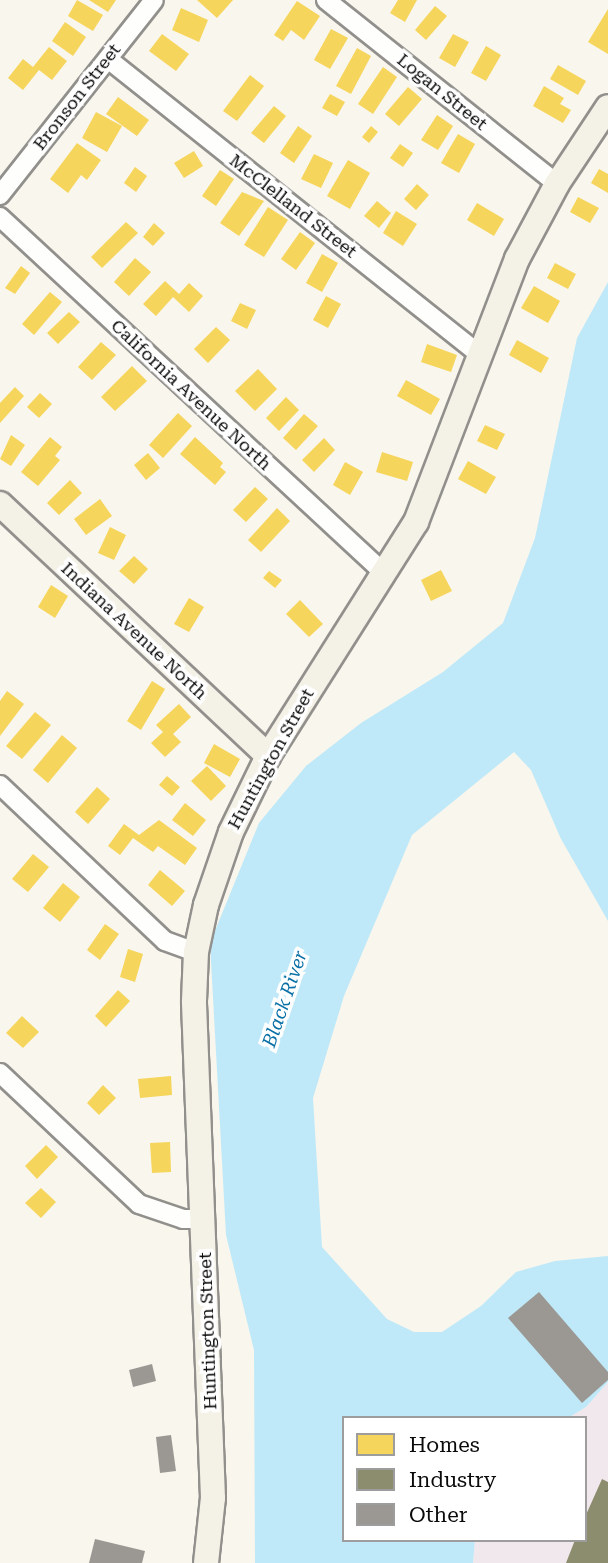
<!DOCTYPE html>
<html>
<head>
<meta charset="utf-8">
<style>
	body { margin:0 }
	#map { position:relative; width:608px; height:1563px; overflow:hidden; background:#f9f6ed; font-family:"Roboto Serif",serif }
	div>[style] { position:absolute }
	.industrial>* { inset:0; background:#f0e8ec }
	.water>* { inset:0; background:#bfe9f8 }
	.homes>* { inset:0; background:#f6d55c }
	.industry>* { inset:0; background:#8c8c6e }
	.building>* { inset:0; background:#9b9893 }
	.roads { filter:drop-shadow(2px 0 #92908c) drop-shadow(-2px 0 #92908c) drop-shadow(0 2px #92908c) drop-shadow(0 -2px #92908c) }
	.street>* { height:18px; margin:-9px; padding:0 9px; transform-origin:9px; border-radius:9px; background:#fefefc }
	.secondary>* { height:24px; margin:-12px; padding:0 12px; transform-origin:12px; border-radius:12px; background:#f4f1e7 }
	span { translate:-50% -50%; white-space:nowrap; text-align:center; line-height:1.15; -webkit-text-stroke:7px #fff; paint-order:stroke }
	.street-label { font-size:18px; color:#0a0a0a }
	.water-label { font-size:19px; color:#0a70a5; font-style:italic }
	.legend { position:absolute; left:342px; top:1416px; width:245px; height:126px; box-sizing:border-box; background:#fff; border:2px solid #9d9d9d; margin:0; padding:9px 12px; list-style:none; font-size:21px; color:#0a0a0a }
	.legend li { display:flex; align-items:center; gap:14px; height:35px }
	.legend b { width:35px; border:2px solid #9d9d9d }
</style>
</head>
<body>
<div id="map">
	<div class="industrial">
		<div style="clip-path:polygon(608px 1382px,608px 1563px,473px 1563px,475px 1540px,585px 1540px,585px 1418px,568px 1418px,586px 1407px)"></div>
	</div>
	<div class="water">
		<div style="clip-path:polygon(608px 282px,608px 921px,561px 839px,531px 770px,514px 752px,412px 835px,344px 996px,313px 1098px,322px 1247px,387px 1319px,414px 1332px,442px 1332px,481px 1306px,516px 1272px,555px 1261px,608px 1256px,608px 1382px,586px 1407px,568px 1418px,344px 1418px,344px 1540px,475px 1540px,473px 1563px,255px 1563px,254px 1350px,226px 1235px,210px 943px,259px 823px,306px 766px,361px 723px,443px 672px,503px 623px,535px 538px,577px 338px)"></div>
	</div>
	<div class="homes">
		<div style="clip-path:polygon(77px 0,103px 15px,93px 31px,68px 16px)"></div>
		<div style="clip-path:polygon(89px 0,116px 0,108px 12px)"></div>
		<div style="clip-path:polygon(197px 0,233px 0,217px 18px)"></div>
		<div style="clip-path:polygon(398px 0,417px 0,405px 22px,390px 13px)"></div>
		<div style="clip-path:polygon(297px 1px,320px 16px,304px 40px,291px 30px,283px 41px,274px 35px)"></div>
		<div style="clip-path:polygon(435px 6px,447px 16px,426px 40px,415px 30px)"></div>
		<div style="clip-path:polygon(181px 8px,208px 20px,199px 42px,172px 30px)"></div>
		<div style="clip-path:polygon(608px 9px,608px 54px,588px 42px)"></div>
		<div style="clip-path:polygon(65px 22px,86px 37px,73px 56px,52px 41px)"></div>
		<div style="clip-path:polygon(331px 29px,348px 38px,330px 69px,314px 60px)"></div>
		<div style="clip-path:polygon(162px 34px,189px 54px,176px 71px,149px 51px)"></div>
		<div style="clip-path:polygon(453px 34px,469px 42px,455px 67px,439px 58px)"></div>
		<div style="clip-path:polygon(486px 46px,501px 55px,486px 81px,471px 73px)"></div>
		<div style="clip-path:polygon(49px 47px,67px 61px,52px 80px,39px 70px,23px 90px,8px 78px,23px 59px,33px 67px)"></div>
		<div style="clip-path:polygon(357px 48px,371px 56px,351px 94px,336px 86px)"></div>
		<div style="clip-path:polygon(558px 65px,586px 81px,578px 95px,550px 79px)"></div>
		<div style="clip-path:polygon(383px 67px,397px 77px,373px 114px,358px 104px)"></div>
		<div style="clip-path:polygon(250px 75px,264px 86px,237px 121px,223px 111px)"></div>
		<div style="clip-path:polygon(544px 86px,564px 98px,560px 104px,571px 110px,563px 123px,533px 106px)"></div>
		<div style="clip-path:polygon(408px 87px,422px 99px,399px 126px,385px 114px)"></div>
		<div style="clip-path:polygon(330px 94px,345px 102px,337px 116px,322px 108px)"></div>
		<div style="clip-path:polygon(118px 97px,149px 120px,137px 136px,106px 114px)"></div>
		<div style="clip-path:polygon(274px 106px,286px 116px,264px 143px,251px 133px)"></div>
		<div style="clip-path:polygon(96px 112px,122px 126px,107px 152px,82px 138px)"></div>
		<div style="clip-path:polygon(437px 115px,453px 126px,438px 150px,421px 140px)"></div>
		<div style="clip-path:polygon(298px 126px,312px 136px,294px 163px,280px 153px)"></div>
		<div style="clip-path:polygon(371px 126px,378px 132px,369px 143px,362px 137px)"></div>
		<div style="clip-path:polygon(458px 134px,475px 144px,459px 173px,441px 163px)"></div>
		<div style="clip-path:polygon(77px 143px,101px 160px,87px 180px,81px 175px,68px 193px,50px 179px)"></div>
		<div style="clip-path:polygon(400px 144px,413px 153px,403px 167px,390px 158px)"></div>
		<div style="clip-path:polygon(194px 151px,203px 166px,184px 178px,174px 163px)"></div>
		<div style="clip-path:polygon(314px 154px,333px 163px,321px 188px,301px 179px)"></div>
		<div style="clip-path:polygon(348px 160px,370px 173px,350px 209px,327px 196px)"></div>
		<div style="clip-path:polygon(135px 167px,147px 176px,136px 192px,124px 183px)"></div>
		<div style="clip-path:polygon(599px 169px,608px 174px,608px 193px,591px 183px)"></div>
		<div style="clip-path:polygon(220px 170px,234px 179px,216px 206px,202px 196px)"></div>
		<div style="clip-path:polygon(417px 184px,429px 195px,416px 210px,404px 199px)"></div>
		<div style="clip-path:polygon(242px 192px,264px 201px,239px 236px,220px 223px)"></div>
		<div style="clip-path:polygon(578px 197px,599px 208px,590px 223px,570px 212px)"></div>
		<div style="clip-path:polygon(377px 201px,391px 213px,379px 228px,364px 216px)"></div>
		<div style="clip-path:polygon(477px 203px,504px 219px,494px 236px,467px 220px)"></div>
		<div style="clip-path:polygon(268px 207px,288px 220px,264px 257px,244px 245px)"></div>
		<div style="clip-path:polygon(396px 211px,417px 224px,403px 246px,383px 233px)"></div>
		<div style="clip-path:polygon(126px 222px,138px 233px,102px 268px,91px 257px)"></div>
		<div style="clip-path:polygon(154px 223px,165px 233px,153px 246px,143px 237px)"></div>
		<div style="clip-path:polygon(300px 232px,315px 243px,296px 270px,281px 259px)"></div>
		<div style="clip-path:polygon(322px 254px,338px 263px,322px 292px,306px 283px)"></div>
		<div style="clip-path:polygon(135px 258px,151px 272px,129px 296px,114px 282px)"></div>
		<div style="clip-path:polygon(555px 263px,576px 274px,568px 289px,547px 278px)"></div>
		<div style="clip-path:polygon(21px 266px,30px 273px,15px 294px,5px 288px)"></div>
		<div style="clip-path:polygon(165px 281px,179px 294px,189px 283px,203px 296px,189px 312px,173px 297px,156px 316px,143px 304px)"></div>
		<div style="clip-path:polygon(534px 286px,560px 301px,548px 323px,521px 308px)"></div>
		<div style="clip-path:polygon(50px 292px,62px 302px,34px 335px,22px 324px)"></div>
		<div style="clip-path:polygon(326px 296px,341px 304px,328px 328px,313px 320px)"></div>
		<div style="clip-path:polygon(240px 303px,256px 310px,247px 329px,231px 321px)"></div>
		<div style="clip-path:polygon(69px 312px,80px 322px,58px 344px,47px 333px)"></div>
		<div style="clip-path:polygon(216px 327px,230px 340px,208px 363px,194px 349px)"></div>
		<div style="clip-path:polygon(517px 340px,549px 358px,541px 373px,509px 355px)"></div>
		<div style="clip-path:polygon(101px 342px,116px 355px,92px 380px,78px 367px)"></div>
		<div style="clip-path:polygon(427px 344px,457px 355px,451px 372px,421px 362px)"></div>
		<div style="clip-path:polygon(132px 366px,147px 381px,115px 411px,101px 397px)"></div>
		<div style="clip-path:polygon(258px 369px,277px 389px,255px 411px,235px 391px)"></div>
		<div style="clip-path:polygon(406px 380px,440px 399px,431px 415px,397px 396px)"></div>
		<div style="clip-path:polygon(15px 387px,24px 396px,0 423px,0 403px)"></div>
		<div style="clip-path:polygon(40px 393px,52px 404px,39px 418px,27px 407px)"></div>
		<div style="clip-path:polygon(286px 397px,299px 410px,279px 431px,266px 418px)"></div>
		<div style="clip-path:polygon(178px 413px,192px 426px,163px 458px,149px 445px)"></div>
		<div style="clip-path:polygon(304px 414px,318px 426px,296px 450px,283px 438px)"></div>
		<div style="clip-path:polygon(485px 425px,505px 434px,497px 450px,477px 441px)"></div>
		<div style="clip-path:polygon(11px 435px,25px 445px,11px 466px,0 459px)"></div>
		<div style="clip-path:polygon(50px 437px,62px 447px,55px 456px,60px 460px,38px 486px,21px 472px)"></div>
		<div style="clip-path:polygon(195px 437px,223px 463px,220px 467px,226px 472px,215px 485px,180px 454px)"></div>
		<div style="clip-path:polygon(324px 438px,335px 450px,314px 472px,302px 460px)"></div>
		<div style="clip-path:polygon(382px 452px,413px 462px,407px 481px,376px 472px)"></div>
		<div style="clip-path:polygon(148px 453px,160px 468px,146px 480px,134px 465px)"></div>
		<div style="clip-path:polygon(468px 461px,496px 477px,486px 494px,458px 479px)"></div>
		<div style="clip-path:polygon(345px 462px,363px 472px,350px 495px,333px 485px)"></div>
		<div style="clip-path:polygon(70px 480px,82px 493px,59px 515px,47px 503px)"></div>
		<div style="clip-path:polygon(255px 487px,268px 499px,246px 522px,233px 510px)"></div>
		<div style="clip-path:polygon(100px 499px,112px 516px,86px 535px,74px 519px)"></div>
		<div style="clip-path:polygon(277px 508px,290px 521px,261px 552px,248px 540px)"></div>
		<div style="clip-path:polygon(110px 527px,126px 535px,114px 560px,98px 553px)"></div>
		<div style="clip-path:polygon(134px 556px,148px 569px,134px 584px,119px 571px)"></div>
		<div style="clip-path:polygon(441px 570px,452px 591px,431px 601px,421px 580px)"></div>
		<div style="clip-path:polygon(269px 571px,282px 580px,275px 588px,263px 578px)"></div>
		<div style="clip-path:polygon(51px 585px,68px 596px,55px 618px,38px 607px)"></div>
		<div style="clip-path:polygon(189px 598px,204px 607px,189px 632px,174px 624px)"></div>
		<div style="clip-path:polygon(300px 600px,323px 624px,309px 637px,286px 614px)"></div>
		<div style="clip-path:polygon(152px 681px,165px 689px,141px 730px,127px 721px)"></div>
		<div style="clip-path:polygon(7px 691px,24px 704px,0 736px,0 701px)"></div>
		<div style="clip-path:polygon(179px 704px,191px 717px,173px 734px,181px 742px,165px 757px,151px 743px,163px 732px,156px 725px)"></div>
		<div style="clip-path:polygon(35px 712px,51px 725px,22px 759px,6px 746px)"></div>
		<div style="clip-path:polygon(62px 735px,77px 748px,48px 783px,33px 770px)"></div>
		<div style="clip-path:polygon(214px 744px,240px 759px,230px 777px,204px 763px)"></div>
		<div style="clip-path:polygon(207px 766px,226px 786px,211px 801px,191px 781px)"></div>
		<div style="clip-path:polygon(167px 776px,180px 787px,172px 796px,159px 785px)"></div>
		<div style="clip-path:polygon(97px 787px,110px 799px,88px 824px,75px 812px)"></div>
		<div style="clip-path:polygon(185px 803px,206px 820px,193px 836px,172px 820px)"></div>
		<div style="clip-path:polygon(159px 820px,197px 848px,185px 865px,158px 846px,153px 852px,133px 838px,120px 855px,108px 846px,124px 824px,139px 835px)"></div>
		<div style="clip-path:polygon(33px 854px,49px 867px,28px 892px,12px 879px)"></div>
		<div style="clip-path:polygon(160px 870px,185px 891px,172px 906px,148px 885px)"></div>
		<div style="clip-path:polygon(63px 883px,80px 897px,60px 922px,43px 908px)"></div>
		<div style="clip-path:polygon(105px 924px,119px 934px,100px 960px,87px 950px)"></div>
		<div style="clip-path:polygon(128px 949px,143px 954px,135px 982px,120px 977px)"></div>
		<div style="clip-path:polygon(118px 990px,130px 1001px,106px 1027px,95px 1016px)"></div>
		<div style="clip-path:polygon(22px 1016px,39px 1032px,23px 1048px,6px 1033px)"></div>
		<div style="clip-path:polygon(171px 1076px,172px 1095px,140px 1098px,138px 1079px)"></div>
		<div style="clip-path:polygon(103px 1085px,116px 1098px,99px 1115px,87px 1103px)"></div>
		<div style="clip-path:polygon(170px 1142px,171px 1172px,152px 1173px,150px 1143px)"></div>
		<div style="clip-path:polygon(46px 1145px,58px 1157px,37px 1179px,25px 1166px)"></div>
		<div style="clip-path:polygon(41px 1188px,56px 1202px,41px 1218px,25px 1203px)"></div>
	</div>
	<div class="industry">
		<div style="clip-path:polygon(602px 1479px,608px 1482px,608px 1563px,566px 1563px,575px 1540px,585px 1540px,585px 1517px)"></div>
	</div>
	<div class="building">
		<div style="clip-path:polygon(539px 1292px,608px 1372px,608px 1380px,582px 1403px,508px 1318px)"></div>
		<div style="clip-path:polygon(152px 1364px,156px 1381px,133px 1387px,129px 1370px)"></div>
		<div style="clip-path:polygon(171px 1435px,176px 1471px,160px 1473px,156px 1437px)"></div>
		<div style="clip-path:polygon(95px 1539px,145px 1551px,142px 1563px,89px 1563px)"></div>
	</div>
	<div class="roads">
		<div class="street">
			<div style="left:326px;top:0;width:295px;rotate:38.5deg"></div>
			<div style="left:108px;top:59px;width:474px;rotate:38.5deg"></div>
			<div style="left:0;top:195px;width:248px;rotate:-51.7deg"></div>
			<div style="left:0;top:217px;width:522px;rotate:42.83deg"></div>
			<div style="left:0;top:785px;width:227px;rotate:43.4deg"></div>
			<div style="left:165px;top:941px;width:33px;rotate:20deg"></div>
			<div style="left:0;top:1073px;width:191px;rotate:43.3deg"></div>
			<div style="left:139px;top:1204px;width:46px;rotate:18.8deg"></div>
			<div style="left:183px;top:1219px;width:20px"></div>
		</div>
		<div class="secondary">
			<div style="left:0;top:504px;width:368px;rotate:43.2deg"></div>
			<div style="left:206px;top:1563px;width:65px;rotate:-83.9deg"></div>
			<div style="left:213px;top:1498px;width:497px;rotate:-92.2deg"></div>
			<div style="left:194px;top:1001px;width:49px;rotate:-87.7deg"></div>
			<div style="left:196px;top:952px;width:48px;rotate:-78deg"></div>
			<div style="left:206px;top:905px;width:77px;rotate:-71.1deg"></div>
			<div style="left:231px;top:832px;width:85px;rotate:-64deg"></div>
			<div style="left:268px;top:756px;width:277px;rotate:-57.7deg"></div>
			<div style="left:416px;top:522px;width:282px;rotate:-69deg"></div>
			<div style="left:517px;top:259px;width:85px;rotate:-61.9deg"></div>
			<div style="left:557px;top:184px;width:92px;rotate:-56.5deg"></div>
		</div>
	</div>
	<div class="street-label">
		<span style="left:442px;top:92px;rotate:39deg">Logan Street</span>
		<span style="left:77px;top:97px;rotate:-52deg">Bronson Street</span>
		<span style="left:293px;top:206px;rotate:38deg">McClelland Street</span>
		<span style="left:191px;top:395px;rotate:43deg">California Avenue North</span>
		<span style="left:134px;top:631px;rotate:43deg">Indiana Avenue North</span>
		<span style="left:271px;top:759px;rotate:-61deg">Huntington Street</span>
		<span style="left:208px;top:1331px;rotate:-92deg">Huntington Street</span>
	</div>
	<div class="water-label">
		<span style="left:285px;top:999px;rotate:-71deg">Black River</span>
	</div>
	<ul class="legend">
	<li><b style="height:19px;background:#f6d55c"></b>Homes</li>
	<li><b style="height:19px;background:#8c8c6e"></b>Industry</li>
	<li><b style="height:19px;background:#9b9893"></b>Other</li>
	</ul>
</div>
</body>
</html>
